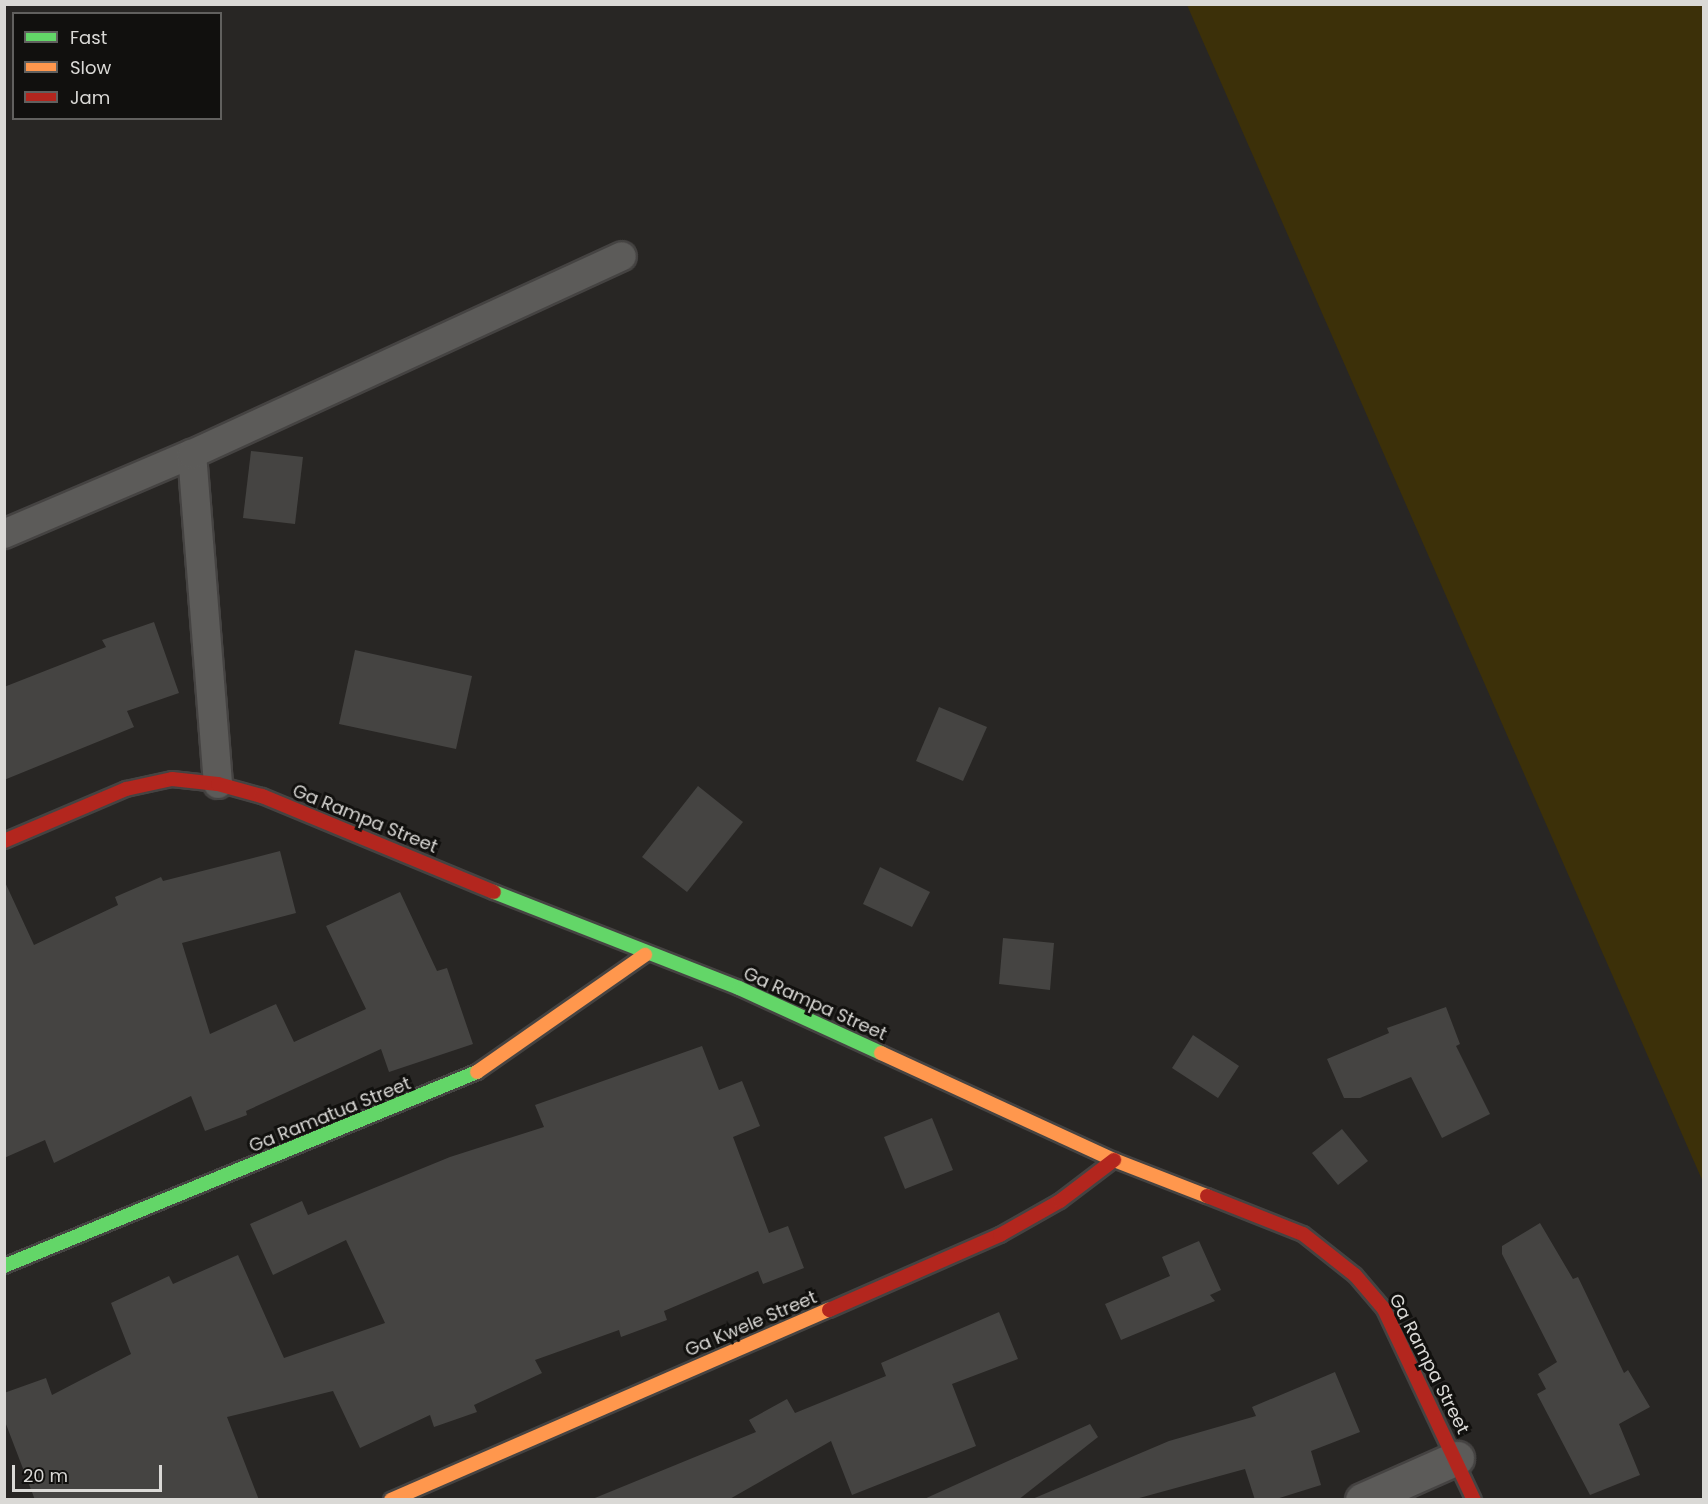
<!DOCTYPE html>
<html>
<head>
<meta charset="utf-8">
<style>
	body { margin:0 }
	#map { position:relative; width:1708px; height:1504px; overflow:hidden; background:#282624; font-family:Poppins,sans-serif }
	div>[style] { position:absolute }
	.green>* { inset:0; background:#3c3009 }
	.building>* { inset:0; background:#454442 }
	.roads { filter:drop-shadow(2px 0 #454342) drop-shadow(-2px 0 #454342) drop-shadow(0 2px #454342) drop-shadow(0 -2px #454342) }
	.lane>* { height:28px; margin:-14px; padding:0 14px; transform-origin:14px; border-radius:14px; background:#5c5b59 }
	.street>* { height:33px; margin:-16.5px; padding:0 16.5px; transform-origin:16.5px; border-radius:16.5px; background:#5c5b59 }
	.fast>* { height:14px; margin:-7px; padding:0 7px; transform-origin:7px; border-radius:7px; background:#63d668 }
	.slow>* { height:14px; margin:-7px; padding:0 7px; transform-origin:7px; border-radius:7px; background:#ff974d }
	.jam>* { height:14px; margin:-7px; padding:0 7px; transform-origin:7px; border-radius:7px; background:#b3261e }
	span { translate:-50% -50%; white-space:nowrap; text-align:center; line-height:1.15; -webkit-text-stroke:6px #11100e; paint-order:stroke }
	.street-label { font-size:18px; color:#dad9d6 }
	.frame { position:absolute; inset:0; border:6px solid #dad9d6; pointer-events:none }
	.legend { position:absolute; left:12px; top:12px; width:210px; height:108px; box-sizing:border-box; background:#11100e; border:2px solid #61605e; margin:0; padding:8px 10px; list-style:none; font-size:18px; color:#dad9d6 }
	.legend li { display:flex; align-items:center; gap:12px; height:30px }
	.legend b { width:30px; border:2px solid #61605e }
	.scale { position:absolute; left:12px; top:1465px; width:150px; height:27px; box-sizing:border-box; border:3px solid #dad9d6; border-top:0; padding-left:8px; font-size:18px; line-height:21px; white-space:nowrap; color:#dad9d6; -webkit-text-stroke:4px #11100e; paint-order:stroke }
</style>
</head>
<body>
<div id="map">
	<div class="green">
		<div style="clip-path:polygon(1187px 5px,1703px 5px,1703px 1182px)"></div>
	</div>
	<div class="building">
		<div style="clip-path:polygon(251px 451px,303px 457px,295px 524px,243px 518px)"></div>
		<div style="clip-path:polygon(154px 622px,179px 693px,127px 711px,134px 727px,4px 780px,4px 687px,106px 647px,102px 640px)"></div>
		<div style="clip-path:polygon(355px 650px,472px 676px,456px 749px,339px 724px)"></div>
		<div style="clip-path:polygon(939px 707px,987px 727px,963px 781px,916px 761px)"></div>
		<div style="clip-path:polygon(698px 786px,743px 822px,687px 892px,642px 857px)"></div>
		<div style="clip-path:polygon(280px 851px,296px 913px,182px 943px,210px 1034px,276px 1004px,294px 1042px,366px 1009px,326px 926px,400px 892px,437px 971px,447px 968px,473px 1044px,389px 1072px,381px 1049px,246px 1111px,247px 1115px,205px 1131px,191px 1096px,54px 1163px,45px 1140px,4px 1158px,4px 880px,34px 945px,118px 905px,115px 897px,161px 877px,163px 881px)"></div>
		<div style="clip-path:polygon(880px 867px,930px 892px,912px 927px,863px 904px)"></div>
		<div style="clip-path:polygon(1003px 938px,1054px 943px,1050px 990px,999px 984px)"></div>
		<div style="clip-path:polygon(1446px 1007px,1460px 1044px,1456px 1046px,1490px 1114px,1442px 1138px,1411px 1077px,1360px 1098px,1344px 1098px,1327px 1059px,1389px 1033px,1387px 1028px)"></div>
		<div style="clip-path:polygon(1193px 1035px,1239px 1066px,1218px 1098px,1172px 1068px)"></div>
		<div style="clip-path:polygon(702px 1046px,719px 1090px,742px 1081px,760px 1126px,733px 1137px,769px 1233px,788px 1226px,804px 1268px,763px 1284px,758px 1271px,664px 1311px,667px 1320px,621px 1337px,619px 1330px,535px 1360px,542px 1373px,474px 1405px,477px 1412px,434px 1427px,430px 1415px,360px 1448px,333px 1391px,227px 1417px,259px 1500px,35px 1500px,4px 1419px,4px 1393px,46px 1378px,52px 1395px,131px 1354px,111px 1303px,169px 1276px,173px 1284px,238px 1255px,284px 1358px,385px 1323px,346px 1240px,273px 1275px,250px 1224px,302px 1201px,308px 1215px,450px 1157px,544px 1127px,535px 1105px)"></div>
		<div style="clip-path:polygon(932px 1118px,953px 1170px,905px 1189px,884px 1137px)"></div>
		<div style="clip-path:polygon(1342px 1129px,1368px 1161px,1338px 1185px,1312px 1153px)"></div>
		<div style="clip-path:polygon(1540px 1223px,1573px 1279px,1578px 1277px,1624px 1373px,1628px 1370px,1650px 1407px,1619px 1424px,1640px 1475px,1590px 1495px,1537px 1394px,1546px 1389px,1538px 1374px,1557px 1362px,1502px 1254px,1502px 1246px)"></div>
		<div style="clip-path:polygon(1199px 1241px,1221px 1290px,1210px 1295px,1215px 1301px,1121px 1340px,1105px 1304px,1170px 1276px,1162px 1257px)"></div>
		<div style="clip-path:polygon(999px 1312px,1018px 1359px,952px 1384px,976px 1446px,852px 1495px,831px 1441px,728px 1500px,590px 1500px,756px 1432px,749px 1420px,787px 1399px,795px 1413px,886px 1376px,881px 1363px)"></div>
		<div style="clip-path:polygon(1335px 1372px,1360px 1432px,1311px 1451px,1321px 1485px,1273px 1500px,1255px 1500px,1245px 1469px,1132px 1500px,1030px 1500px,1169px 1441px,1256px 1416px,1252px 1407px)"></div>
		<div style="clip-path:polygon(1090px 1424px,1098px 1437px,1018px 1500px,922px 1500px)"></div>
	</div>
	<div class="roads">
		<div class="lane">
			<div style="left:4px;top:534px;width:204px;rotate:-23.1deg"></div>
			<div style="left:218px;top:784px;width:331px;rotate:-94.5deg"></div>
			<div style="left:192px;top:454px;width:473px;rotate:-24.7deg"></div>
		</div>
		<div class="street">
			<div style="left:1362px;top:1500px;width:104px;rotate:-23.9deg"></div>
		</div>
		<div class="fast">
			<div style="left:494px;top:892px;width:263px;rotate:21.4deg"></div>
			<div style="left:739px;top:988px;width:156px;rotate:24.6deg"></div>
			<div style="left:4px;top:1266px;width:511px;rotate:-22.3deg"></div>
		</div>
		<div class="slow">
			<div style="left:881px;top:1053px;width:256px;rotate:24.7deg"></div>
			<div style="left:1114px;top:1160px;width:100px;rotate:21.2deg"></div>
			<div style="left:477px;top:1072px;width:205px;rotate:-34.9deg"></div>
			<div style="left:391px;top:1500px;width:477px;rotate:-23.5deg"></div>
		</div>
		<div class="jam">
			<div style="left:4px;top:841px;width:133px;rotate:-23.1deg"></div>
			<div style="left:126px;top:789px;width:47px;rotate:-12.3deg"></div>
			<div style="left:172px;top:779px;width:46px;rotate:6.2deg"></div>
			<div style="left:218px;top:784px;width:46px;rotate:15.3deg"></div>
			<div style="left:262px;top:796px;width:251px;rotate:22.5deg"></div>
			<div style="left:1207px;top:1196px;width:103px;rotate:21.6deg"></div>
			<div style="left:1303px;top:1234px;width:66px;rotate:38.3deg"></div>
			<div style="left:1355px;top:1275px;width:45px;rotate:49.5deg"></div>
			<div style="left:1384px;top:1309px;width:211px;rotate:64.8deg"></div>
			<div style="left:829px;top:1310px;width:187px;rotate:-23.7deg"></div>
			<div style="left:1000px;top:1235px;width:69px;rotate:-29.5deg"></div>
			<div style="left:1060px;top:1201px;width:68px;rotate:-37.2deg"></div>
		</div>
	</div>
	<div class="street-label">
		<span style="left:365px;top:819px;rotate:22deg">Ga Rampa Street</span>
		<span style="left:815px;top:1004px;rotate:24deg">Ga Rampa Street</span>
		<span style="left:330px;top:1115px;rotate:-22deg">Ga Ramatua Street</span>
		<span style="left:751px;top:1324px;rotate:-23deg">Ga Kwele Street</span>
		<span style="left:1429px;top:1364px;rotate:63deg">Ga Rampa Street</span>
	</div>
	<div class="frame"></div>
	<ul class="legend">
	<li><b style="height:8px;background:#63d668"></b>Fast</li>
	<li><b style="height:8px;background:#ff974d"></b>Slow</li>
	<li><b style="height:8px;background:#b3261e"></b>Jam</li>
	</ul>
	<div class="scale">20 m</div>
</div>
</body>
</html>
